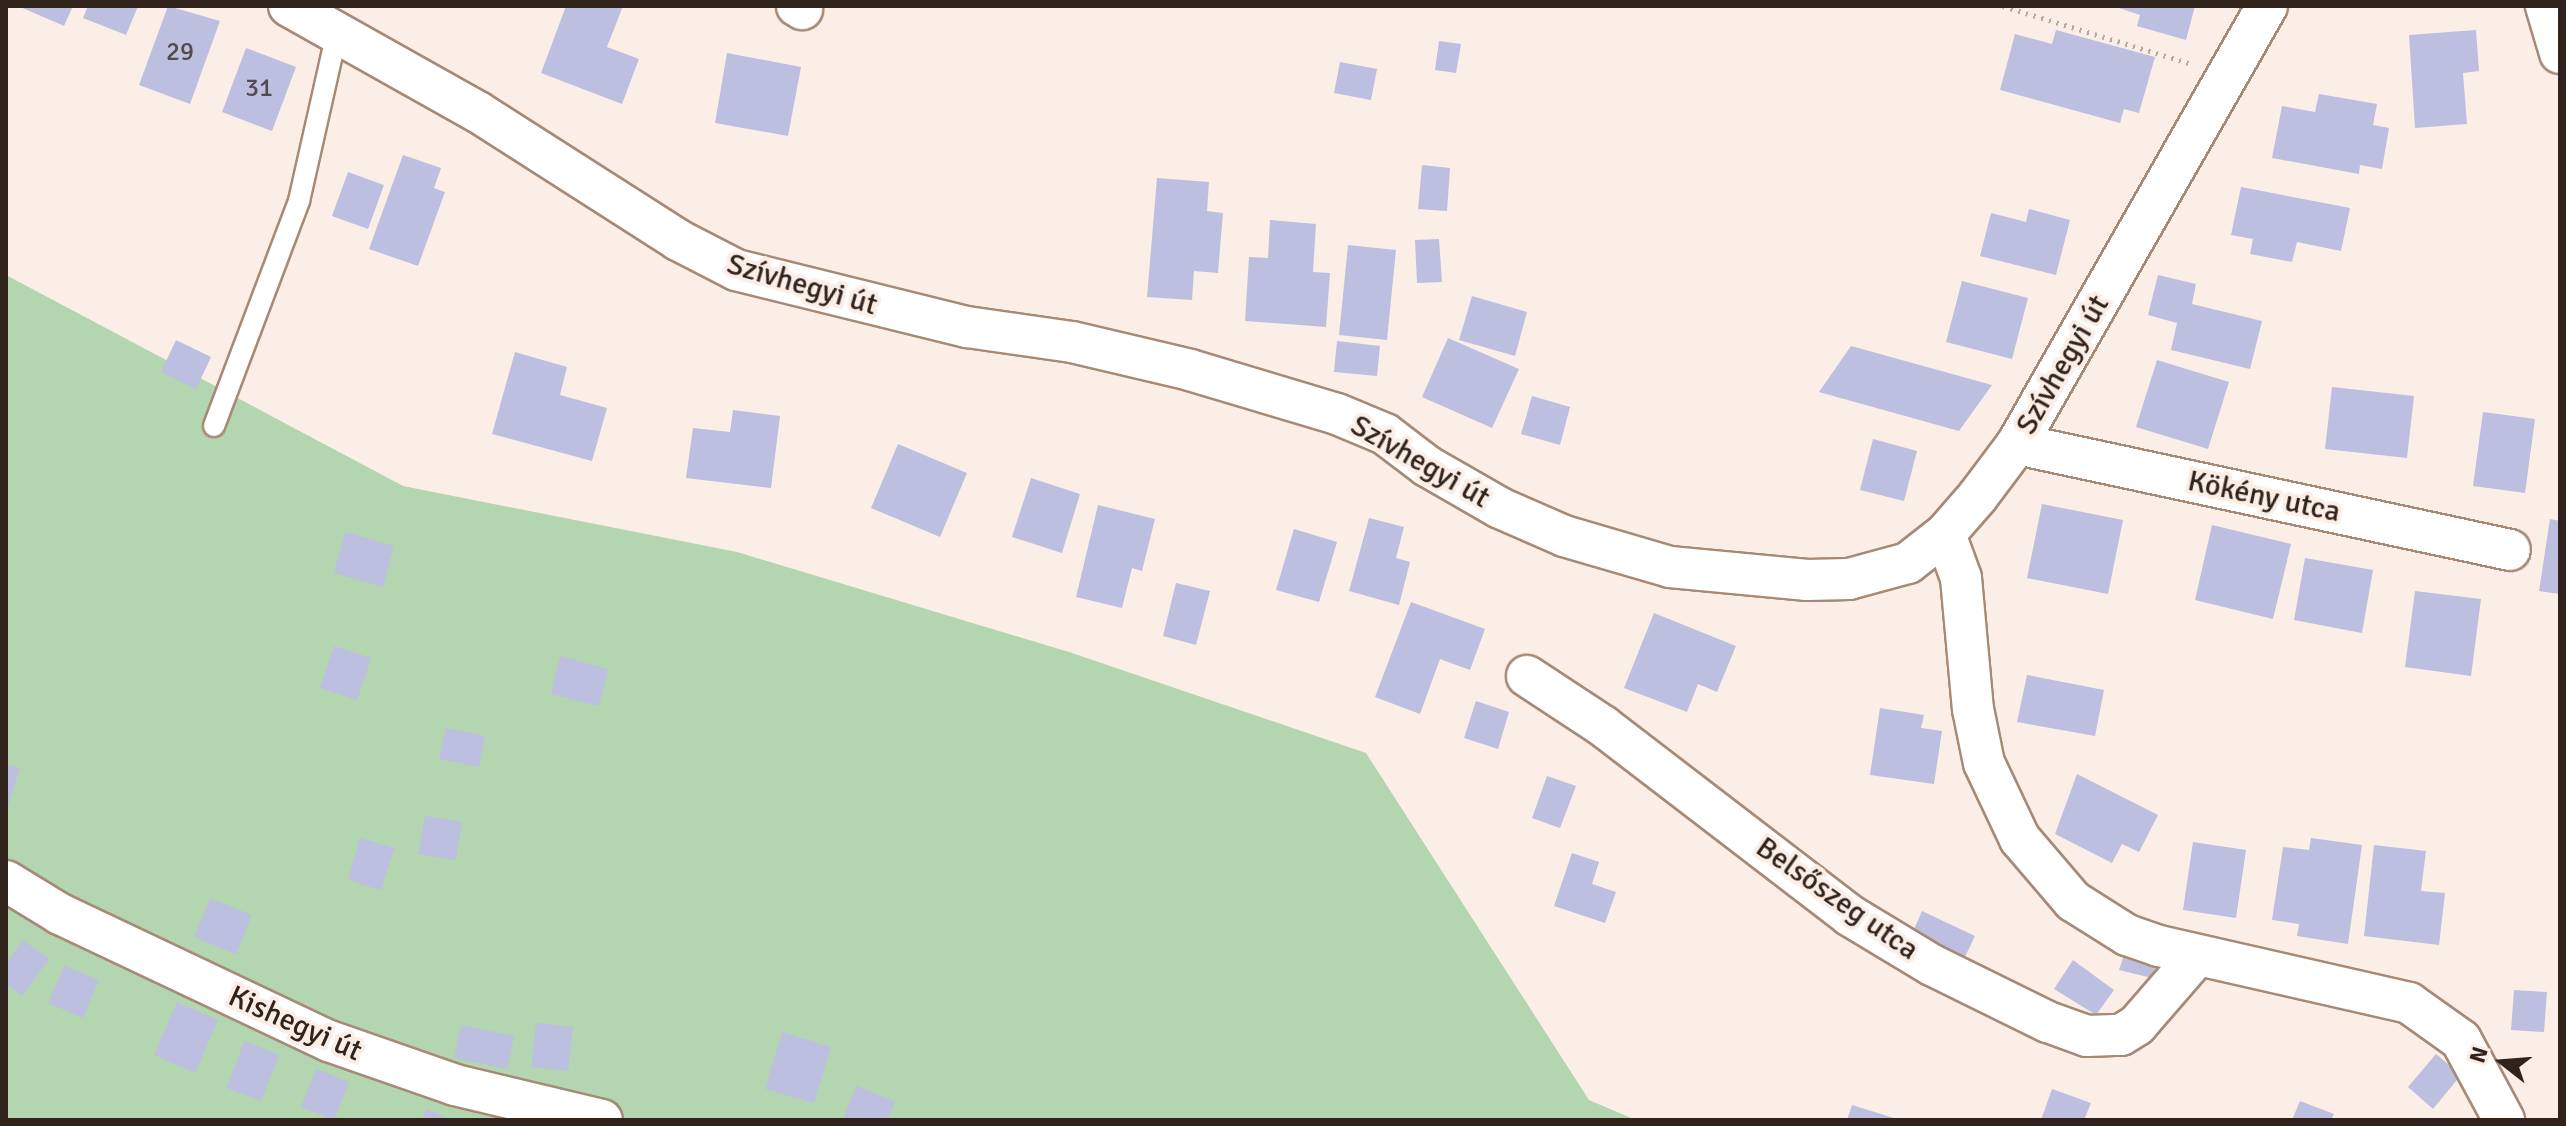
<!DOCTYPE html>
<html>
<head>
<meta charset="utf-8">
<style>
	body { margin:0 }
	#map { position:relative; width:2566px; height:1126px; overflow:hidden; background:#fbeee6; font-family:Signika,sans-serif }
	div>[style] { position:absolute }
	.green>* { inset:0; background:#b3d5af }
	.building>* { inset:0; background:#bcbfdf }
	.path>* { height:5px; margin-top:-2.5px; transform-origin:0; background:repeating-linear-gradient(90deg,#b5a9a1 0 2px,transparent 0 8px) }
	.roads { filter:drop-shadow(2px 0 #a78a76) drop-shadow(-2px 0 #a78a76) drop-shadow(0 2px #a78a76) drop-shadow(0 -2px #a78a76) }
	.lane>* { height:20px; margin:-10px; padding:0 10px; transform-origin:10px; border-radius:10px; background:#fff }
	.street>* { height:40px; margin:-20px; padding:0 20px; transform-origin:20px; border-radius:20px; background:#fff }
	span { translate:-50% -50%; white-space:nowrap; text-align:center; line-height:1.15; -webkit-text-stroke:8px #fbeee6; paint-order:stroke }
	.number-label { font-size:26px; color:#524a4c }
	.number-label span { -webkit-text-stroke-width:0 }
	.street-label { font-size:30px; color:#2f231b }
	.frame { position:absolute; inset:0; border:8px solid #2f231b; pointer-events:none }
	.north { position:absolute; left:2462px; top:1022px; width:80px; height:80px; -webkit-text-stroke:6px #fbeee6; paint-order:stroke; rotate:287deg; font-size:22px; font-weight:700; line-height:32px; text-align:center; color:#2f231b }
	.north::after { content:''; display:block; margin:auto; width:28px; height:36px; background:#2f231b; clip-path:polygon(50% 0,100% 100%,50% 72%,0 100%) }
</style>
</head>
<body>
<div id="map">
	<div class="green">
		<div style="clip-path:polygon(6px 275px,403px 486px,737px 552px,1069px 652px,1366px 753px,1589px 1100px,1636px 1120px,6px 1120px)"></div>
	</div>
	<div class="building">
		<div style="clip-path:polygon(18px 6px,73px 6px,64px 26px)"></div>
		<div style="clip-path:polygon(88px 6px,138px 6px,126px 35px,83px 18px)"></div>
		<div style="clip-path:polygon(168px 6px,220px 21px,190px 104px,139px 85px)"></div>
		<div style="clip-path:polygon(566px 6px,623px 6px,607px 47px,639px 59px,622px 104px,541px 73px)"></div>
		<div style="clip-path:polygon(2113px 6px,2195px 6px,2186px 40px,2137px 26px,2140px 15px)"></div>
		<div style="clip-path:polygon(2056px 30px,2155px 57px,2139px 113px,2124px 109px,2120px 123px,2000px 90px,2015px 34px,2052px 44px)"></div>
		<div style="clip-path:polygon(2476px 30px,2479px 71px,2463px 73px,2467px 124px,2415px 128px,2409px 35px)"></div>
		<div style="clip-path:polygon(1439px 41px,1461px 44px,1456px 73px,1435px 70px)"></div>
		<div style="clip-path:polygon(246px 48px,296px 67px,272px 131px,222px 112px)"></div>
		<div style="clip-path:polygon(727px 53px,801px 67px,788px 136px,715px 123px)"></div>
		<div style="clip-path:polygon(1340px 62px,1377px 69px,1371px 100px,1334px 93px)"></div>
		<div style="clip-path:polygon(2319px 94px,2377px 104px,2373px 125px,2389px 128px,2382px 169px,2360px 165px,2359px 174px,2272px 158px,2282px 106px,2315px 112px)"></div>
		<div style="clip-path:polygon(403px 155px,441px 168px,434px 188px,445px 192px,418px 266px,369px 249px)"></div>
		<div style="clip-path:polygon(1422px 165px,1450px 168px,1447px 211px,1418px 209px)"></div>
		<div style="clip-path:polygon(348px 172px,384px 185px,368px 229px,332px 216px)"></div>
		<div style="clip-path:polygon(1157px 178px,1209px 182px,1207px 211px,1223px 213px,1218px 273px,1194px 271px,1192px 300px,1147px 297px)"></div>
		<div style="clip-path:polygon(2241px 187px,2350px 208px,2341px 251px,2297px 242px,2292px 262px,2250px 254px,2253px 239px,2231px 235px)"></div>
		<div style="clip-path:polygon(2029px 209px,2070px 220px,2056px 275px,1980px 256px,1991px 213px,2026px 222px)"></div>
		<div style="clip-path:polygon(1270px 220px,1316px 224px,1313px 272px,1330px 273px,1326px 327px,1245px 321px,1249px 257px,1268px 258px)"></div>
		<div style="clip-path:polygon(1439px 239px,1442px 282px,1417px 283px,1415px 240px)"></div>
		<div style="clip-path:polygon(1348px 245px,1396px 250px,1387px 340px,1339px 335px)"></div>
		<div style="clip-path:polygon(2158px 275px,2196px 284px,2192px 304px,2262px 321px,2250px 369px,2171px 350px,2177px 323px,2148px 315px)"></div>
		<div style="clip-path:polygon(1962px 281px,2028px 298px,2012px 359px,1946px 342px)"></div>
		<div style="clip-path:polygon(1472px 296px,1527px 312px,1515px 356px,1459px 340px)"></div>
		<div style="clip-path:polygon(1448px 338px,1519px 369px,1492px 428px,1422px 397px)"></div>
		<div style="clip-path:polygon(176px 340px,211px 357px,196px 389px,161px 372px)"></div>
		<div style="clip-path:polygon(1337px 341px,1380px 346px,1377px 376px,1334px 372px)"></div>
		<div style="clip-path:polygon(1851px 346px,1992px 385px,1959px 431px,1819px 392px)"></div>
		<div style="clip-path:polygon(515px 352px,567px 367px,560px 395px,607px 408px,592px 461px,492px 434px)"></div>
		<div style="clip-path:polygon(2157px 360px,2229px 382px,2208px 449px,2136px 427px)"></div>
		<div style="clip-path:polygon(2332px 387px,2414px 396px,2407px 458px,2325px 449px)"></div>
		<div style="clip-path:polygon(1532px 396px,1570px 407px,1560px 445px,1521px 434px)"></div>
		<div style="clip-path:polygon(733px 410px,780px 416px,771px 488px,686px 478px,693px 428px,730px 432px)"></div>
		<div style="clip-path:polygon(2483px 412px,2535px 419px,2525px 493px,2473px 486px)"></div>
		<div style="clip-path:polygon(1873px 439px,1917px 451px,1904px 501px,1860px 490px)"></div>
		<div style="clip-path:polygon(898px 444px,967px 473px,940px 537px,871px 508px)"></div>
		<div style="clip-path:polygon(1031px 478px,1080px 494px,1062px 553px,1012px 537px)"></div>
		<div style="clip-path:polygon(2042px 504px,2123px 520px,2108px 594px,2027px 578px)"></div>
		<div style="clip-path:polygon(1098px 505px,1155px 519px,1142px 571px,1132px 568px,1122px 608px,1076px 597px)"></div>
		<div style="clip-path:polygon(1369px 518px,1404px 527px,1396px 558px,1410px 562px,1399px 605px,1349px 591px)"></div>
		<div style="clip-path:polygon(2550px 519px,2560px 521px,2560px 594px,2539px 591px)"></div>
		<div style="clip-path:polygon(2212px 525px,2291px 544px,2273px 619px,2195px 600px)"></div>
		<div style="clip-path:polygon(1294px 529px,1337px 542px,1319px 602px,1276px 590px)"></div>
		<div style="clip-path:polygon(345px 532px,394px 546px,383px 587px,334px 573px)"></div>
		<div style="clip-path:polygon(2305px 558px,2373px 570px,2362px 633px,2294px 620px)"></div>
		<div style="clip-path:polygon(1176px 583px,1210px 591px,1196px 645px,1163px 636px)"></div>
		<div style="clip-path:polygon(2415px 591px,2481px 599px,2471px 676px,2405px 667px)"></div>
		<div style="clip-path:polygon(1411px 602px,1485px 629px,1470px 670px,1440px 659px,1420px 714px,1375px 697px)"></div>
		<div style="clip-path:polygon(1654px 613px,1736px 646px,1717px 692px,1698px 684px,1687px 712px,1624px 688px)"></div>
		<div style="clip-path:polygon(334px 646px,371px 658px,357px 700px,320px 688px)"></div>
		<div style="clip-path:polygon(560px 656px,608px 669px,599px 706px,551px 694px)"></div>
		<div style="clip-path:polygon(2027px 675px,2104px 690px,2095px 736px,2017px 722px)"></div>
		<div style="clip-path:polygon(1476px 701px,1509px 712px,1498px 749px,1464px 738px)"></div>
		<div style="clip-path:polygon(1880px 708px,1924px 715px,1921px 728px,1942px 731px,1934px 784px,1870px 775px)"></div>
		<div style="clip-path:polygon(446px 728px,485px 736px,479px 767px,439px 759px)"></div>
		<div style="clip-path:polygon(6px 764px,20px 768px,7px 809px,6px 809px)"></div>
		<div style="clip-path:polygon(2077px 774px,2158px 815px,2139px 852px,2122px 844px,2112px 863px,2055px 834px)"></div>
		<div style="clip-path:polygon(1547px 776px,1576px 786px,1560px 828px,1532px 818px)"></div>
		<div style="clip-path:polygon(425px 816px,462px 822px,456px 860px,418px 854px)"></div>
		<div style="clip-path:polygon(360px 838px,394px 848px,381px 890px,348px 880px)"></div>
		<div style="clip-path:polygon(2311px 838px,2362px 845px,2348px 944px,2297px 936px,2299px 924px,2272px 920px,2283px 847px,2309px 850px)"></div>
		<div style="clip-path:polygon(2193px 842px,2246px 850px,2236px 918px,2183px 910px)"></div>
		<div style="clip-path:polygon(2374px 845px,2426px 851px,2421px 891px,2445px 893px,2439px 945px,2364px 936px)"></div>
		<div style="clip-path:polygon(1572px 853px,1599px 862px,1592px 884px,1616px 892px,1605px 923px,1554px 906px)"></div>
		<div style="clip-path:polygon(210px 898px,252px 915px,236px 954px,194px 937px)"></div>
		<div style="clip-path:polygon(1922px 911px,1975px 936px,1962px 963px,1910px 938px)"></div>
		<div style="clip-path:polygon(23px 940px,49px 959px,22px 996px,6px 984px,6px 963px)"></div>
		<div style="clip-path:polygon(2125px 952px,2167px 962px,2160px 980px,2119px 970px)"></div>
		<div style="clip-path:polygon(2073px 960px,2114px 990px,2096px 1015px,2054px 989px)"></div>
		<div style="clip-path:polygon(64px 966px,99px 980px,83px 1018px,48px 1003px)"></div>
		<div style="clip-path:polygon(2514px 990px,2547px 992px,2544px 1032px,2511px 1030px)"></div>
		<div style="clip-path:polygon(177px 1002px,218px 1020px,195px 1073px,154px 1055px)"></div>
		<div style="clip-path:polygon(536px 1023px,573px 1027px,568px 1071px,531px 1067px)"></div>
		<div style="clip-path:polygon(461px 1025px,514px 1036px,507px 1069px,454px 1058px)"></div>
		<div style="clip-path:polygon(782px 1032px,831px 1047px,814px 1103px,765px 1089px)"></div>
		<div style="clip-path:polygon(244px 1041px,279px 1055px,261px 1101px,227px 1088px)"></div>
		<div style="clip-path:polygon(2436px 1054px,2461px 1075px,2433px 1109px,2408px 1087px)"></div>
		<div style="clip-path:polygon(316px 1069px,349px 1082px,334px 1120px,301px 1107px)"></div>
		<div style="clip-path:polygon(856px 1086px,895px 1101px,888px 1120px,843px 1120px)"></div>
		<div style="clip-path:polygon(2052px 1089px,2091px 1103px,2084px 1120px,2041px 1120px)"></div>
		<div style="clip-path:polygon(2300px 1101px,2334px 1114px,2331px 1120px,2292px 1120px)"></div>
		<div style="clip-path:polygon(1852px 1105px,1897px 1119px,1897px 1120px,1847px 1120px)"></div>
		<div style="clip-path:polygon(426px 1109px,453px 1120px,422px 1120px)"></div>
	</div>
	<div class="path">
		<div style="left:2003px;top:6px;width:198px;rotate:17.1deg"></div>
	</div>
	<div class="roads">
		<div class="lane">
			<div style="left:214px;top:426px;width:241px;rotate:-69.3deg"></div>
			<div style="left:299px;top:201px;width:173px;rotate:-77.3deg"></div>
		</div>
		<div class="street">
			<div style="left:289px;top:6px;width:217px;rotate:29.3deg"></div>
			<div style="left:478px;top:112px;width:237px;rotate:32.6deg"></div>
			<div style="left:678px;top:240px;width:65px;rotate:27.3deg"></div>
			<div style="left:736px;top:270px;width:238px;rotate:13.9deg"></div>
			<div style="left:967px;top:327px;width:106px;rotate:8.1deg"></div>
			<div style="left:1072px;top:342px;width:121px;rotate:13.3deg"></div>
			<div style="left:1190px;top:370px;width:153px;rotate:16.7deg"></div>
			<div style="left:1337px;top:414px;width:52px;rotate:22.6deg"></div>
			<div style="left:1385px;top:434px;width:53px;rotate:37.3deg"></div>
			<div style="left:1427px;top:466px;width:84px;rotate:29.9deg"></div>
			<div style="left:1500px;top:508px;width:70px;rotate:23.6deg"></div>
			<div style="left:1564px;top:536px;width:110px;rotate:16.3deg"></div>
			<div style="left:1670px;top:567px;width:138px;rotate:5.4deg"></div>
			<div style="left:1807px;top:580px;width:42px;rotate:-1.4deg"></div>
			<div style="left:1849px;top:579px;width:61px;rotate:-15.2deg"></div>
			<div style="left:1908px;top:563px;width:47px;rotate:-38.1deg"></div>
			<div style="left:1945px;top:534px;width:50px;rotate:-49deg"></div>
			<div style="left:1978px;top:496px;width:65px;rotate:-53.1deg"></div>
			<div style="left:2017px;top:444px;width:504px;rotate:-60.28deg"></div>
			<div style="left:797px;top:6px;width:6px;rotate:31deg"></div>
			<div style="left:2546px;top:6px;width:49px;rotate:73.4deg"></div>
			<div style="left:2017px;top:444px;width:504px;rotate:12.13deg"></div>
			<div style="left:1945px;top:534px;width:47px;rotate:70deg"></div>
			<div style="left:1961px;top:578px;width:132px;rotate:84.8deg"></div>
			<div style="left:1973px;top:709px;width:55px;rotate:78.5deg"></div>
			<div style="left:1984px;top:763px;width:84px;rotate:64.7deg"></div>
			<div style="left:2020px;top:839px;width:82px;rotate:49.5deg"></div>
			<div style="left:2073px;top:901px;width:64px;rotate:32.2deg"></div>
			<div style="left:2127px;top:935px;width:34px;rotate:19deg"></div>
			<div style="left:2159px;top:946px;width:256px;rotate:12.8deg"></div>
			<div style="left:2409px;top:1003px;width:64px;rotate:35.4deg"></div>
			<div style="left:2461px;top:1040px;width:91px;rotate:61.7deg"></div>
			<div style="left:1527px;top:676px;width:91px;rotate:33.3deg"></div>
			<div style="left:1603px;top:726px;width:310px;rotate:37.5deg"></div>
			<div style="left:1849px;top:915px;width:97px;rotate:31.1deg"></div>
			<div style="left:1932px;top:965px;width:129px;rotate:26.2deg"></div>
			<div style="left:2048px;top:1022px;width:41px;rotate:19.7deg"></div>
			<div style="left:2087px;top:1036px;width:34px;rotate:-2deg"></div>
			<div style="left:2121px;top:1035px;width:19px;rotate:-32deg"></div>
			<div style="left:2137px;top:1025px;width:90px;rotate:-49.1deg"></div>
			<div style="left:6px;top:881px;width:63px;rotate:31.4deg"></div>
			<div style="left:60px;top:914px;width:297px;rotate:25.3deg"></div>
			<div style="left:329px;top:1041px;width:133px;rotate:19.2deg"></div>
			<div style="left:455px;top:1085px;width:151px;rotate:13.4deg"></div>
		</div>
	</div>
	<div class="number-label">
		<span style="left:180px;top:53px">29</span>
		<span style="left:259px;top:89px">31</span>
	</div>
	<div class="street-label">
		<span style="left:802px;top:285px;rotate:16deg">Szívhegyi út</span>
		<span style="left:2063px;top:365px;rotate:-60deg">Szívhegyi út</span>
		<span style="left:1420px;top:462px;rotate:30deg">Szívhegyi út</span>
		<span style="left:2264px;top:497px;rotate:12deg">Kökény utca</span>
		<span style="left:1837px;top:899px;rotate:35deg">Belsőszeg utca</span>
		<span style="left:295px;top:1024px;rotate:24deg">Kishegyi út</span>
	</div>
	<div class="frame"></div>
	<div class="north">N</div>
</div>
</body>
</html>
